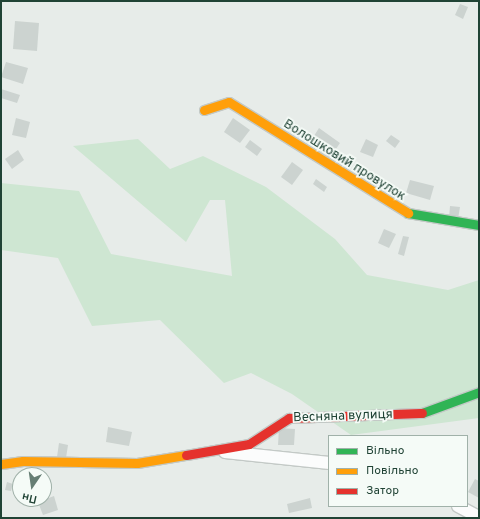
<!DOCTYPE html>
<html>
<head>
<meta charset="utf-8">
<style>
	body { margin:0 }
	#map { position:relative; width:480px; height:519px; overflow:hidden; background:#e7ece9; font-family:Overpass,sans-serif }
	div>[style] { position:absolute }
	.green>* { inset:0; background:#cee6d2 }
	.building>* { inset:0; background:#ccd3d0 }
	.roads { filter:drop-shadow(1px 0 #c3c9c6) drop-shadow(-1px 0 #c3c9c6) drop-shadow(0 1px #c3c9c6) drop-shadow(0 -1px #c3c9c6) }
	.street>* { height:12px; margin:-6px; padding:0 6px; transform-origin:6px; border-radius:6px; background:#fbfcfc }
	.fast>* { height:9px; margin:-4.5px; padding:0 4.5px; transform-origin:4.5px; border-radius:4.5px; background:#30b455 }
	.slow>* { height:9px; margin:-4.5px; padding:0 4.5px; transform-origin:4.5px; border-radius:4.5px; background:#ff9f0a }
	.jam>* { height:9px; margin:-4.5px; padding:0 4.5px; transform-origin:4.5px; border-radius:4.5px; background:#e5322d }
	span { translate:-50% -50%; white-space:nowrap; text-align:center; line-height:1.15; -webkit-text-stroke:3.5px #f5fbf7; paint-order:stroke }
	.street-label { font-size:13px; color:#204335 }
	.frame { position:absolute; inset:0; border:2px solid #204335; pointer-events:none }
	.legend { position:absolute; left:328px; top:435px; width:140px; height:72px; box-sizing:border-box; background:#f5fbf7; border:1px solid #a0b1a9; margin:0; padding:5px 7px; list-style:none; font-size:12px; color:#204335 }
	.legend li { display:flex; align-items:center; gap:8px; height:20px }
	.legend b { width:20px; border:1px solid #a0b1a9 }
	.north { position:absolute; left:12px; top:467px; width:40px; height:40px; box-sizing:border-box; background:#f5fbf7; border:1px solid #a0b1a9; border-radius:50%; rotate:193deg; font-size:11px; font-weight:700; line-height:16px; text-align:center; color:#204335 }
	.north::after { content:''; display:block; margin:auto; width:14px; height:18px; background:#667e74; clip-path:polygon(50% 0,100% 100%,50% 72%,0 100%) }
</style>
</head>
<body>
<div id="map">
	<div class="green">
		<div style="clip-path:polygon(138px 139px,170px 169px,203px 156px,266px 187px,335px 239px,367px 275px,448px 290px,479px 280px,479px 418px,351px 435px,292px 394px,251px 373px,224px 383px,160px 320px,92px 326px,58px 258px,1px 250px,1px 183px,79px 191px,111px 254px,232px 276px,225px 200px,210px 200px,186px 242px,73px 146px)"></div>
	</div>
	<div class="building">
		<div style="clip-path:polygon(460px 4px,468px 7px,463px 19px,455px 15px)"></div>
		<div style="clip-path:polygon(15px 21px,39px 23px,37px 51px,13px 49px)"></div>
		<div style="clip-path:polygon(6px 62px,28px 68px,23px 84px,1px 77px)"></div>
		<div style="clip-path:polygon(1px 89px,20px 95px,17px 103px,1px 98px)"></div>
		<div style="clip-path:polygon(16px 118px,30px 122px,26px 138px,12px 135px)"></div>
		<div style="clip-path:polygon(233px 118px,250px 130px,240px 143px,224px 132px)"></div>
		<div style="clip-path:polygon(319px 128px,340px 143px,327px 162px,314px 153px,320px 145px,312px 139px)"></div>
		<div style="clip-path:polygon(391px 135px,400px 141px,395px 148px,386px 141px)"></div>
		<div style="clip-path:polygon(366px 139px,378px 145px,373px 157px,360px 152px)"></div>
		<div style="clip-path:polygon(250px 140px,262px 149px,257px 156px,245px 147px)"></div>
		<div style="clip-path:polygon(18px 150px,24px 160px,12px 169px,5px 159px)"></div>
		<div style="clip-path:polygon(292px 162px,303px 170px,292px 185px,281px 177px)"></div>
		<div style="clip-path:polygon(356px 163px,364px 167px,355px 182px,348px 178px)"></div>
		<div style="clip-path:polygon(316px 179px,327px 187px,324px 192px,313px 184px)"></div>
		<div style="clip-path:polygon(410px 180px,434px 186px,430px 200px,406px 193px)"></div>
		<div style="clip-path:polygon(450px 206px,460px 207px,458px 219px,449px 218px)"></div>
		<div style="clip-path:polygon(384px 229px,396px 234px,389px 248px,378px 243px)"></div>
		<div style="clip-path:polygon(403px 236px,409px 237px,404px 256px,398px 254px)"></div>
		<div style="clip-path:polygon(108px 427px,132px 432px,129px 446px,106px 442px)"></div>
		<div style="clip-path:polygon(279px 428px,295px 429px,294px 445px,278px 445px)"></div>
		<div style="clip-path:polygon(59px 443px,68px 445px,66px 458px,57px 457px)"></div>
		<div style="clip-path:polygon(475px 479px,479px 481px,479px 498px,468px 492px)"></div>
		<div style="clip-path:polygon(7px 482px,13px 484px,11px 491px,5px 490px)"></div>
		<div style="clip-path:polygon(54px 496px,58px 510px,43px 515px,38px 502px)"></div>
		<div style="clip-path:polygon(310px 498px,312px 508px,289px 513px,287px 504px)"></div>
	</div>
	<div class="roads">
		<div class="street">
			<div style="left:225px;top:452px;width:105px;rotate:6deg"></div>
			<div style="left:458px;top:506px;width:24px;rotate:28deg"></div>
		</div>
		<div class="fast">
			<div style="left:408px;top:213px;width:72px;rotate:9.6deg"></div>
			<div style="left:422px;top:413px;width:61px;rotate:-20.2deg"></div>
		</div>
		<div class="slow">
			<div style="left:204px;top:110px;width:26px;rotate:-18deg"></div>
			<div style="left:229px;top:102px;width:211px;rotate:31.8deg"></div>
			<div style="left:1px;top:464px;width:22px;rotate:-8deg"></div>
			<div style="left:23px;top:461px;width:114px;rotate:1deg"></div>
			<div style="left:137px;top:463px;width:50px;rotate:-9.3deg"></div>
		</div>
		<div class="jam">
			<div style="left:186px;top:455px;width:64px;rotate:-9.9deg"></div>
			<div style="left:249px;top:444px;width:48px;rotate:-33deg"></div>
			<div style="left:289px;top:418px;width:133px;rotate:-2.2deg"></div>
		</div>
	</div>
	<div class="street-label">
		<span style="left:344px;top:161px;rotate:32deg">Волошковий провулок</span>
		<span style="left:343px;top:417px;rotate:-2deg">Весняна вулиця</span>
	</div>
	<div class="frame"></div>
	<ul class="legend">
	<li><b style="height:5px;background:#30b455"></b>Вільно</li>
	<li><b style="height:5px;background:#ff9f0a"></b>Повільно</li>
	<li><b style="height:5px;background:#e5322d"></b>Затор</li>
	</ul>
	<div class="north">Пн</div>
</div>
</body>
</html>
